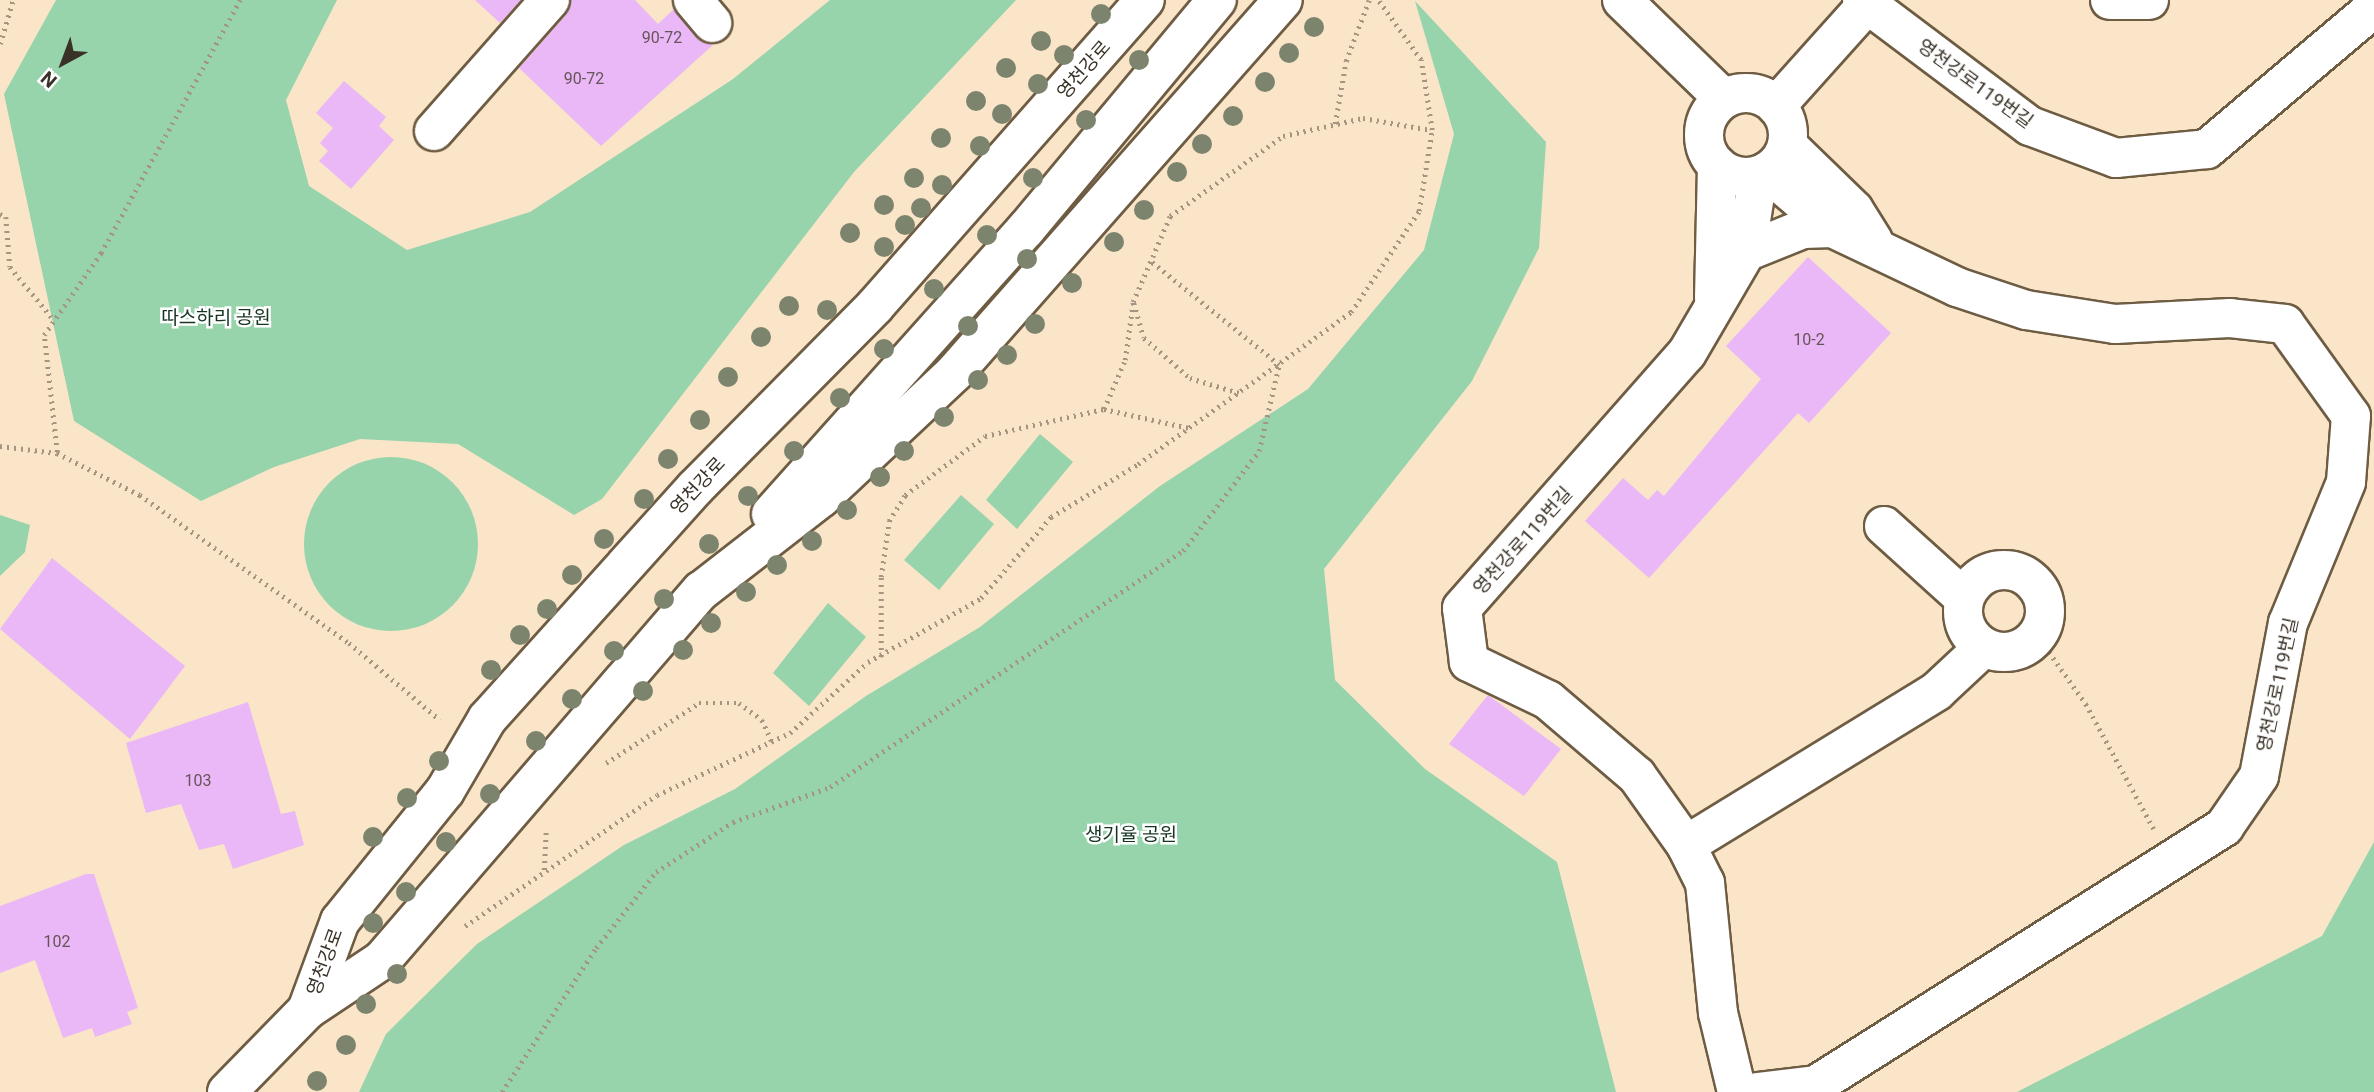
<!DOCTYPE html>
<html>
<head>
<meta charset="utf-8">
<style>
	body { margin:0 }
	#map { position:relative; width:2374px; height:1092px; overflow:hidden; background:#fae5c9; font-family:Roboto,"Noto Sans KR",sans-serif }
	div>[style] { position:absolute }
	.green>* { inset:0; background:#97d3ab }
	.round { border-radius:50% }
	.building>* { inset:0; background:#eab8f6 }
	.path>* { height:4.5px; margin-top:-2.25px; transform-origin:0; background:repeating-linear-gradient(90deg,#a49581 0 2px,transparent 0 7px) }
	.roads { filter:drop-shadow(2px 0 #6e5c43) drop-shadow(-2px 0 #6e5c43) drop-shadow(0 2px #6e5c43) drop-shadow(0 -2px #6e5c43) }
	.minor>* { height:38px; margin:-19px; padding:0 19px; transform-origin:19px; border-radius:19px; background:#fff }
	.minor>.ring { margin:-19px; padding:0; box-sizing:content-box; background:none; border:38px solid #fff; border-radius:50% }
	.trees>* { width:20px; height:20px; margin:-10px; border-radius:50%; background:#7d846d }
	span { translate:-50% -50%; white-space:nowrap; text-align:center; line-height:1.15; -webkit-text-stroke:5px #fff; paint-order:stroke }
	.number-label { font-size:16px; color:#66545b }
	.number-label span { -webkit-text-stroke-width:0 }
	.street-label { font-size:19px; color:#3a3227 }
	.park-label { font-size:19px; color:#163522 }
	.north { position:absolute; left:28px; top:28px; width:70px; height:70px; -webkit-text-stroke:5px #fff; paint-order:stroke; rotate:221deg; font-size:19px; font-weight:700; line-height:28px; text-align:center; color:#3a3227 }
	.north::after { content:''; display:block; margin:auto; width:24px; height:32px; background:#3a3227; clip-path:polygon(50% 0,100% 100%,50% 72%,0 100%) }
</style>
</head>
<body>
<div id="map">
	<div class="green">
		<div style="clip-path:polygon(56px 0,337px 0,286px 100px,309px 186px,407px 250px,530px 212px,733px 79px,830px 0,1016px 0,854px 172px,602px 499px,574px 515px,458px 444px,360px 439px,274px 467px,201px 501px,74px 421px,4px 94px)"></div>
		<div style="clip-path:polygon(1415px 1px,1546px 142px,1539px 248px,1472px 381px,1324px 569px,1335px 680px,1425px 769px,1557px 862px,1616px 1092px,359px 1092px,386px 1034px,477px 944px,624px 845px,735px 789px,866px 696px,980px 627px,1160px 486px,1308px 389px,1424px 250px,1454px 134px)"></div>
		<div style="clip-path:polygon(1040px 434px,1073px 462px,1017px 529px,986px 500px)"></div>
		<div class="round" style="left:304px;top:457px;width:174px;height:174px"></div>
		<div style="clip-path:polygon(961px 495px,994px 524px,939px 590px,904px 560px)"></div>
		<div style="clip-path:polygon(0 515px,30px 525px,25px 552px,0 576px)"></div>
		<div style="clip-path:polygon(828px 603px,866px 637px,809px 706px,773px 673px)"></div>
		<div style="clip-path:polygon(2374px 842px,2374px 1092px,2017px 1092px,2322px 936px)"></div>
	</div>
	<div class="building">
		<div style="clip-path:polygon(475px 0,521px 0,500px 23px)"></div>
		<div style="clip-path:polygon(571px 0,635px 0,658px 24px,674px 9px,696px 37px,713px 45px,601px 146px,519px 68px,566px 15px)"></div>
		<div style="clip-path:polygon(344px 81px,386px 117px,379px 126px,394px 140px,351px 189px,319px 161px,328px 151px,320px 143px,333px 128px,316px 113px)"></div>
		<div style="clip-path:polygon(1808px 257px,1891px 333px,1809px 423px,1798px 413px,1649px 578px,1585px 521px,1623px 478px,1648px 500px,1657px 490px,1664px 496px,1761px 379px,1726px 346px)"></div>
		<div style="clip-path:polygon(52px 558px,185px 666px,130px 739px,0 629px)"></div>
		<div style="clip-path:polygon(1488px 695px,1561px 749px,1524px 796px,1449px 744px)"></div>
		<div style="clip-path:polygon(248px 702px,281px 814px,295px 811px,304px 845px,233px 869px,224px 844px,199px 850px,181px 804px,146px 813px,126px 743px)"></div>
		<div style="clip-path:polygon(86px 874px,94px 874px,138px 1008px,127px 1012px,132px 1024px,95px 1037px,92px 1028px,63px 1038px,35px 960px,0 973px,0 906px)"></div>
	</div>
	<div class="path">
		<div style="left:0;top:44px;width:46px;rotate:-73.5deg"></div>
		<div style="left:1335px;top:124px;width:64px;rotate:-80.1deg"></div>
		<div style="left:1346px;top:61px;width:65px;rotate:-69.3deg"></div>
		<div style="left:0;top:214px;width:7px;rotate:27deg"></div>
		<div style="left:6px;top:217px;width:50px;rotate:85.4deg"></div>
		<div style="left:10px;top:267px;width:69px;rotate:50.3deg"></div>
		<div style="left:1134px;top:303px;width:36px;rotate:74deg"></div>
		<div style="left:1144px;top:338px;width:61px;rotate:41deg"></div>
		<div style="left:1190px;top:378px;width:51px;rotate:17deg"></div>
		<div style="left:1104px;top:409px;width:53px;rotate:-66.8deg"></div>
		<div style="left:1125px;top:360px;width:59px;rotate:-82.1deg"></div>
		<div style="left:1133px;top:302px;width:94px;rotate:-66.7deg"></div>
		<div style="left:1170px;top:216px;width:138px;rotate:-35.3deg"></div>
		<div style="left:1283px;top:136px;width:82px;rotate:-12.7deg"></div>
		<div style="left:1363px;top:118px;width:69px;rotate:10deg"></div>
		<div style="left:0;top:446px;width:57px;rotate:7deg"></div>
		<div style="left:57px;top:453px;width:93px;rotate:26.8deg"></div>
		<div style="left:140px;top:495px;width:256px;rotate:35.3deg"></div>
		<div style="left:349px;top:643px;width:119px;rotate:40.2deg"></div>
		<div style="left:57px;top:452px;width:118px;rotate:-96.3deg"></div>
		<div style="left:44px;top:335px;width:100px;rotate:-55.2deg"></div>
		<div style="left:101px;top:253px;width:289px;rotate:-61.2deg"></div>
		<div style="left:2037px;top:635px;width:85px;rotate:54.6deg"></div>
		<div style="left:2086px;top:704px;width:142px;rotate:61.5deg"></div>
		<div style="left:881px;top:657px;width:80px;rotate:-90deg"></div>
		<div style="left:881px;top:577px;width:57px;rotate:-81.9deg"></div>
		<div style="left:889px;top:521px;width:31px;rotate:-58deg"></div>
		<div style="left:905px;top:495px;width:99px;rotate:-36.4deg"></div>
		<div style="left:985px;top:436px;width:122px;rotate:-12.8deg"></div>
		<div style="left:1104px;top:409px;width:87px;rotate:12.6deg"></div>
		<div style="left:606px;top:763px;width:111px;rotate:-32.8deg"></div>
		<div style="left:699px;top:703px;width:40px"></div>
		<div style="left:739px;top:703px;width:29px;rotate:36deg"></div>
		<div style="left:762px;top:720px;width:23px;rotate:65deg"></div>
		<div style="left:544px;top:870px;width:40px;rotate:-87.1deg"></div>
		<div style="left:465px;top:926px;width:232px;rotate:-34.3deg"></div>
		<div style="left:657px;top:795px;width:147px;rotate:-25deg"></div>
		<div style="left:790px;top:733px;width:105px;rotate:-42.3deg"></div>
		<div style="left:868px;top:662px;width:130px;rotate:-29.5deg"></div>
		<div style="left:981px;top:598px;width:107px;rotate:-49.2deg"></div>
		<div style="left:1051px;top:517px;width:102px;rotate:-31.3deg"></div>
		<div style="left:1138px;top:464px;width:262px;rotate:-35.5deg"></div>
		<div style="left:1351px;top:312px;width:122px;rotate:-56deg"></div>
		<div style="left:1419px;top:211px;width:82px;rotate:-80.9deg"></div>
		<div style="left:1432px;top:130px;width:71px;rotate:-98.9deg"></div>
		<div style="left:1421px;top:60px;width:74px;rotate:-125.6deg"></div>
		<div style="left:502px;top:1092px;width:172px;rotate:-56.9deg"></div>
		<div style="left:596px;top:948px;width:97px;rotate:-51.7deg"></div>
		<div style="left:656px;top:872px;width:92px;rotate:-33deg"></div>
		<div style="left:733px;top:822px;width:103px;rotate:-19.8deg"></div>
		<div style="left:830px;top:787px;width:425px;rotate:-33.8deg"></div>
		<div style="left:1183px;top:551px;width:126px;rotate:-52.8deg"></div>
		<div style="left:1259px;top:451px;width:88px;rotate:-76.9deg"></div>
		<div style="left:1279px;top:365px;width:167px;rotate:-141.1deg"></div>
	</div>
	<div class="roads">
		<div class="minor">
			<div style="left:693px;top:0;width:30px;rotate:50deg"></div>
			<div style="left:1622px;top:0;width:142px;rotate:44.1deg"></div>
			<div style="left:1862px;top:0;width:210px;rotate:36.9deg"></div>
			<div style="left:2030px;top:126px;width:92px;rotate:20.4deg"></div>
			<div style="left:2116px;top:158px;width:91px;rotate:-5.6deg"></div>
			<div style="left:2207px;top:149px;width:219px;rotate:-40.2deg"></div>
			<div style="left:2110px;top:0;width:39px"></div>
			<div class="ring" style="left:1704px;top:93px;width:46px;height:46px"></div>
			<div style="left:1776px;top:106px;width:142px;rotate:-48.1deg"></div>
			<div style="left:434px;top:131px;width:175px;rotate:-48.5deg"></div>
			<div style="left:1787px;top:145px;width:93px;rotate:44.1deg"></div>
			<div style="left:1854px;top:210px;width:36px;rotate:58deg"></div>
			<div style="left:1746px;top:252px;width:77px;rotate:-81deg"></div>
			<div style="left:1714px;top:298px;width:133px;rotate:-88.7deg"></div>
			<div style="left:771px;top:514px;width:382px;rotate:-48.2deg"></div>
			<div style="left:1026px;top:229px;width:298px;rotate:-50.2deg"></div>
			<div style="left:1884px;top:526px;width:108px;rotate:42deg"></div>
			<div class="ring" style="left:1963px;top:570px;width:44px;height:44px"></div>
			<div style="left:1686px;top:845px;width:294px;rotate:-31.5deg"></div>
			<div style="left:1937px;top:691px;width:64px;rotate:-43.1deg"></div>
			<div style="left:307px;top:1010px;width:95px;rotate:-69.7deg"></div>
			<div style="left:340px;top:921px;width:167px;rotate:-51.1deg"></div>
			<div style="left:445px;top:791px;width:83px;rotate:-59.7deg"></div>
			<div style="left:487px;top:719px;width:311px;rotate:-48deg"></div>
			<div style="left:695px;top:488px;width:256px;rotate:-45.3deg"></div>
			<div style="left:875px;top:306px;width:408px;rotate:-48.6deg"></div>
			<div style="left:227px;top:1092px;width:115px;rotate:-45.7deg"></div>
			<div style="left:307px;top:1010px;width:90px;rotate:-33.7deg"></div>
			<div style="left:382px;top:960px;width:488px;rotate:-49.2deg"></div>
			<div style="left:701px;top:591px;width:152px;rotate:-37.8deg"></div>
			<div style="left:821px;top:498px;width:183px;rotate:-43.2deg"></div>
			<div style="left:954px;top:373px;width:497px;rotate:-48.6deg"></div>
			<div style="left:1737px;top:1092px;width:81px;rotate:-103.5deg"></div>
			<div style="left:1718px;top:1013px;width:131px;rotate:-95.7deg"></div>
			<div style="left:1705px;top:883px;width:42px;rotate:-116.6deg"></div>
			<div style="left:1686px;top:845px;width:85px;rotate:-125.4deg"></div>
			<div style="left:1637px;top:776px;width:117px;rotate:-139.5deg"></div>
			<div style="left:1548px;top:700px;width:88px;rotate:-154.3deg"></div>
			<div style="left:1469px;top:662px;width:54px;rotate:-97.4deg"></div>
			<div style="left:1462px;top:608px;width:340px;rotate:-48.6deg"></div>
			<div style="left:1687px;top:353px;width:117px;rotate:-59.7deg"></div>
			<div style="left:1746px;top:252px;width:61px;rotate:-22deg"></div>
			<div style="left:1803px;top:229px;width:30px;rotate:-2deg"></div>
			<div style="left:1757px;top:1092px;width:59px;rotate:-6.8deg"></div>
			<div style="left:1816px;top:1085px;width:483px;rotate:-32.3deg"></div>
			<div style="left:2224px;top:827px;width:62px;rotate:-55.5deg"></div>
			<div style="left:2259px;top:776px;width:156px;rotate:-79.3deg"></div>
			<div style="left:2288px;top:623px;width:152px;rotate:-67.6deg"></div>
			<div style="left:2346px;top:482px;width:66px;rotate:-85.7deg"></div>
			<div style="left:2351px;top:416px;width:113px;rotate:-125.7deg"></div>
			<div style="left:2285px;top:324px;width:55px;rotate:-173.8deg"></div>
			<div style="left:2230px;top:318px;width:115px;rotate:177deg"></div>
			<div style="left:2115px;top:324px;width:90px;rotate:-171.1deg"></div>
			<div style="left:2026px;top:310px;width:73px;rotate:-161.6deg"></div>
			<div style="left:1957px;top:287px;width:137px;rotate:-154.6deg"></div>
			<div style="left:1833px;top:228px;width:87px;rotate:-139.7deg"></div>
		</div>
	</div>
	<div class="trees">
		<div style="left:1101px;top:14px"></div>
		<div style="left:1314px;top:27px"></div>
		<div style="left:1041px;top:41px"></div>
		<div style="left:1289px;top:53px"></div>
		<div style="left:1064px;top:55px"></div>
		<div style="left:1139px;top:60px"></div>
		<div style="left:1006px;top:68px"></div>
		<div style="left:1265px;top:82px"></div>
		<div style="left:1038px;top:84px"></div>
		<div style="left:976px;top:101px"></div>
		<div style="left:1002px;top:114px"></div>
		<div style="left:1233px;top:116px"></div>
		<div style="left:1086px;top:120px"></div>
		<div style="left:941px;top:138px"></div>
		<div style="left:1202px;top:144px"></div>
		<div style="left:980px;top:146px"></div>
		<div style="left:1177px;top:172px"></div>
		<div style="left:914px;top:178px"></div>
		<div style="left:1033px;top:178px"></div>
		<div style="left:942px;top:185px"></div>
		<div style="left:884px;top:205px"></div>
		<div style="left:921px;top:208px"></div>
		<div style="left:1144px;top:210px"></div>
		<div style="left:905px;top:225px"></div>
		<div style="left:850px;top:233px"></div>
		<div style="left:987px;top:235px"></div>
		<div style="left:1114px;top:242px"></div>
		<div style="left:884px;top:247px"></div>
		<div style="left:1027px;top:259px"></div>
		<div style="left:1072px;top:283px"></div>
		<div style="left:934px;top:289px"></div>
		<div style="left:789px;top:306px"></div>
		<div style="left:827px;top:310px"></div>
		<div style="left:1035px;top:324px"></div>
		<div style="left:968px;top:326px"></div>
		<div style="left:761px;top:337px"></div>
		<div style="left:884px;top:349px"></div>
		<div style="left:1007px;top:355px"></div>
		<div style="left:728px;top:377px"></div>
		<div style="left:978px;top:380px"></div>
		<div style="left:840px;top:398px"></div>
		<div style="left:944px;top:417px"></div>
		<div style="left:700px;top:420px"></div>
		<div style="left:794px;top:451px"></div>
		<div style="left:904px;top:451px"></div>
		<div style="left:668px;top:459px"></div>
		<div style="left:880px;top:477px"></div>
		<div style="left:748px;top:496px"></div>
		<div style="left:644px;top:499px"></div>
		<div style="left:847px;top:510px"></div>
		<div style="left:604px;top:539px"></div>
		<div style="left:812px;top:541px"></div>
		<div style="left:709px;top:544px"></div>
		<div style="left:777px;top:565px"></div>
		<div style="left:572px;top:575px"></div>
		<div style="left:746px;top:592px"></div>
		<div style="left:664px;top:599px"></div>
		<div style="left:547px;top:609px"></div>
		<div style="left:711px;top:623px"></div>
		<div style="left:520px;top:635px"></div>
		<div style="left:683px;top:650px"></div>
		<div style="left:614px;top:651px"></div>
		<div style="left:491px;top:670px"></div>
		<div style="left:643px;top:691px"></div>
		<div style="left:572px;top:699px"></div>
		<div style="left:536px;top:741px"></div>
		<div style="left:439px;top:761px"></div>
		<div style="left:490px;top:794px"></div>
		<div style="left:407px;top:798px"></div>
		<div style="left:373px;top:837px"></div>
		<div style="left:446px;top:842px"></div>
		<div style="left:406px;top:892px"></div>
		<div style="left:373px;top:923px"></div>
		<div style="left:397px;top:974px"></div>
		<div style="left:366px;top:1004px"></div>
		<div style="left:346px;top:1045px"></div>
		<div style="left:317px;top:1081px"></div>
	</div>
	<div class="number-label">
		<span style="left:662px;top:38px">90-72</span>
		<span style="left:584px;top:79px">90-72</span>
		<span style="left:1809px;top:340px">10-2</span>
		<span style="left:198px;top:781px">103</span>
		<span style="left:57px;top:942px">102</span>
	</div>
	<div class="street-label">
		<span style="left:1084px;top:70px;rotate:-49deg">영천강로</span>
		<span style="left:1975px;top:84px;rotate:36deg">영천강로119번길</span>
		<span style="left:698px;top:486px;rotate:-47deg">영천강로</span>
		<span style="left:1523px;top:541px;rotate:-48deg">영천강로119번길</span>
		<span style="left:2278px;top:685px;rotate:-78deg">영천강로119번길</span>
		<span style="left:325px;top:962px;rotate:-70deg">영천강로</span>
	</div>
	<div class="park-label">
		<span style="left:216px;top:318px">따스하리 공원</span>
		<span style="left:1131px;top:835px">생기율 공원</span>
	</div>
	<div class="north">N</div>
</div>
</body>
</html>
